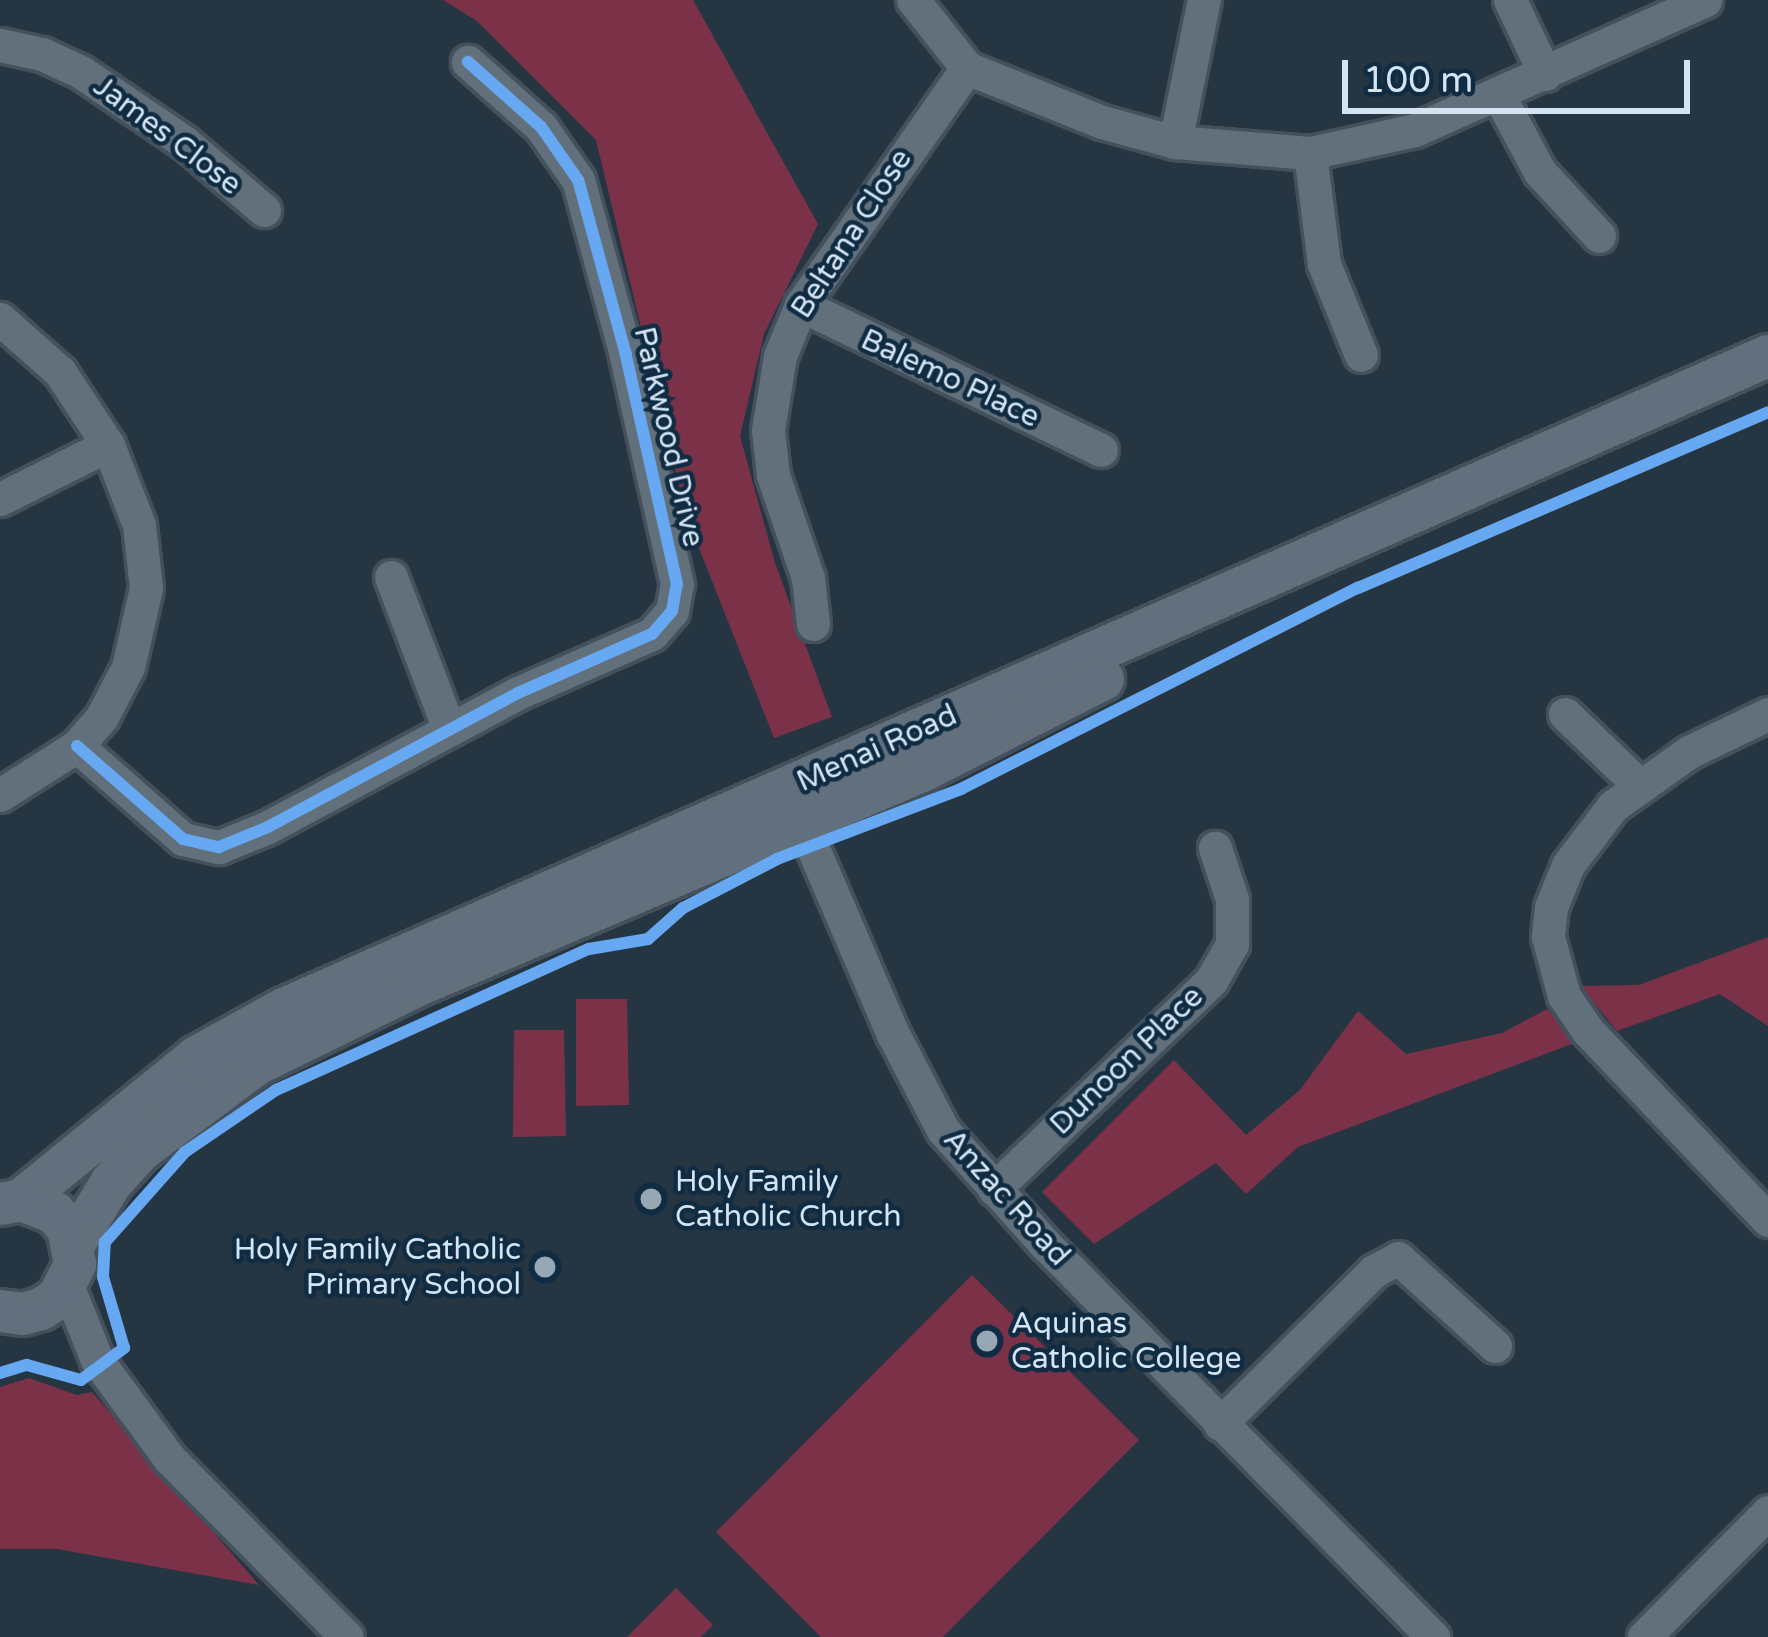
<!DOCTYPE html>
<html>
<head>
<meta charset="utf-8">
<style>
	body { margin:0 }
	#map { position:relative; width:1768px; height:1637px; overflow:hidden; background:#263542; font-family:"Varela Round",sans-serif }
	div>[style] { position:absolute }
	.green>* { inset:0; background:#7b3249 }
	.roads { filter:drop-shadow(3px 0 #44515c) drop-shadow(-3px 0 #44515c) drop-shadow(0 3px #44515c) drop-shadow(0 -3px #44515c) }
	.minor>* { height:33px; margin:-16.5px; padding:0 16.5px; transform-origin:16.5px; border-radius:16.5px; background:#62707c }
	.major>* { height:42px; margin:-21px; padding:0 21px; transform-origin:21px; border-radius:21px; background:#62707d }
	.cycleway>* { height:12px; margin:-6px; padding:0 6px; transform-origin:6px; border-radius:6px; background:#66a8f1 }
	.dots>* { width:33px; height:33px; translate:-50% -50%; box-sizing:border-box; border:6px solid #102c43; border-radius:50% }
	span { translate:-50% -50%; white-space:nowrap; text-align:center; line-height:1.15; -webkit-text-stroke:9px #102c43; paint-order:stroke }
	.street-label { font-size:30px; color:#d4e4f3 }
	.poi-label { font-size:30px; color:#d4e4f3 }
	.left { translate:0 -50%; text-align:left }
	.right { translate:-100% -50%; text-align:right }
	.scale { position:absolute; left:1342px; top:60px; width:348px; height:54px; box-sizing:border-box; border:6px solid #d4e4f3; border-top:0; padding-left:15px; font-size:36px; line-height:42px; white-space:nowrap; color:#d4e4f3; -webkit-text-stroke:9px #102c43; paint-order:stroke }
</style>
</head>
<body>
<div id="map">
	<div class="green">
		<div style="clip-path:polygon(443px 0,693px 0,818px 224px,764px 334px,740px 436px,775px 563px,832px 717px,774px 738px,686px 515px,596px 140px,477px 21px)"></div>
		<div style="clip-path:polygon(1768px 937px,1768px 1026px,1720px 994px,1617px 1031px,1580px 986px,1639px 985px)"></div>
		<div style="clip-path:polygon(576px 999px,627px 999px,629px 1105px,576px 1106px)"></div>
		<div style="clip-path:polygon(1547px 1009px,1577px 1042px,1298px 1147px,1246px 1194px,1216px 1163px,1094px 1244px,1042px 1192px,1174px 1060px,1246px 1135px,1300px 1090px,1358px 1011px,1406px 1054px,1502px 1033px)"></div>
		<div style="clip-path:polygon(514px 1030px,564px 1030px,566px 1136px,513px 1137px)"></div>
		<div style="clip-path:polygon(972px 1275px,1139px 1440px,943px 1637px,821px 1637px,716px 1532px)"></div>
		<div style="clip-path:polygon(29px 1378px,77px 1395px,92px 1392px,259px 1585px,57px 1549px,0 1549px,0 1387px)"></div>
		<div style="clip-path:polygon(676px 1588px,713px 1625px,701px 1637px,627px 1637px)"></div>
	</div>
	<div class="roads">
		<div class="minor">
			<div style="left:913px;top:0;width:87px;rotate:51.5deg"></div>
			<div style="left:967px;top:68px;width:145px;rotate:21.8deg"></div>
			<div style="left:1102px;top:122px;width:76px;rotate:15.3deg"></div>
			<div style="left:1175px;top:142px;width:135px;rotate:4.7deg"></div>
			<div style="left:1310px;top:153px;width:107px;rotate:-12.4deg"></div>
			<div style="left:1415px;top:130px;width:318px;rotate:-24.1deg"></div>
			<div style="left:1510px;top:0;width:82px;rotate:64.7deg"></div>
			<div style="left:0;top:45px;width:43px;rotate:12.1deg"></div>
			<div style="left:42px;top:54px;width:43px;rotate:24.8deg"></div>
			<div style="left:81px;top:72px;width:125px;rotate:34.2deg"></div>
			<div style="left:184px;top:142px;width:105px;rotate:40.4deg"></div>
			<div style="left:1499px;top:96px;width:86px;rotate:61.7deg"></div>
			<div style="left:1540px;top:172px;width:87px;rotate:47.3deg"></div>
			<div style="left:1175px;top:142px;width:145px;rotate:-78.5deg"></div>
			<div style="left:1310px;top:153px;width:112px;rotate:82.8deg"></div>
			<div style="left:1324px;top:264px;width:98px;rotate:67.9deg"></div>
			<div style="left:801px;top:305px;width:333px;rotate:25.8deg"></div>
			<div style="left:0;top:319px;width:80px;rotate:41.5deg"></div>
			<div style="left:60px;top:372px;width:87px;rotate:56.7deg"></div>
			<div style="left:108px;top:445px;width:86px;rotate:68.8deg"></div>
			<div style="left:139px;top:525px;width:63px;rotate:83.7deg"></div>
			<div style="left:146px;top:588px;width:81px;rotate:102.8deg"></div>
			<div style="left:128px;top:667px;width:56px;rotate:117.5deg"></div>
			<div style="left:102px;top:717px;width:38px;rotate:131deg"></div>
			<div style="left:77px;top:746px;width:91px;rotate:147.5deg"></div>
			<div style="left:0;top:499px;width:121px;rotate:-26.6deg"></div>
			<div style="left:391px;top:577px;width:163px;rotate:69.1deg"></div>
			<div style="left:813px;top:624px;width:46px;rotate:-96.2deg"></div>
			<div style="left:808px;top:578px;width:109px;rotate:-108.8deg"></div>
			<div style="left:773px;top:475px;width:45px;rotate:-96.3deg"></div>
			<div style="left:768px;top:430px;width:75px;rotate:-80.8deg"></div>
			<div style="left:780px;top:356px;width:55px;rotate:-67.6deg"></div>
			<div style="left:801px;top:305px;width:289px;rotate:-55deg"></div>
			<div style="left:1565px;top:714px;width:103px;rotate:43.8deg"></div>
			<div style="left:1768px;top:714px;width:88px;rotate:154.3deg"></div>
			<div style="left:1689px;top:752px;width:93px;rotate:144.6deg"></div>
			<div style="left:1613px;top:806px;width:74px;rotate:127.3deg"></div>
			<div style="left:1568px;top:865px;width:45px;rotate:112deg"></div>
			<div style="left:1551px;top:907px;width:30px;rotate:96deg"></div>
			<div style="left:1548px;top:937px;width:61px;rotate:74.8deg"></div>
			<div style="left:1564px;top:996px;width:42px;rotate:55.6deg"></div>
			<div style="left:1588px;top:1031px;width:261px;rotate:46.4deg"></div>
			<div style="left:77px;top:746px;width:141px;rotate:41.3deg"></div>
			<div style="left:183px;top:839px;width:37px;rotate:13deg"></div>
			<div style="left:219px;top:847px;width:53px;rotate:-22.2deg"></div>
			<div style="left:268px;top:827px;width:284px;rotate:-28.2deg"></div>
			<div style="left:518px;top:693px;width:146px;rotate:-23.8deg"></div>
			<div style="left:652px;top:634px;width:30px;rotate:-49deg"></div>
			<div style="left:672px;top:611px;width:27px;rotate:-80deg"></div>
			<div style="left:677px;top:584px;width:235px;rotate:-102.6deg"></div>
			<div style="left:626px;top:355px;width:181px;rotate:-105.3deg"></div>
			<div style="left:578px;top:180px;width:65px;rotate:-124.9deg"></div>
			<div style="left:541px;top:127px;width:98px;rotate:-138.3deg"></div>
			<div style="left:802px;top:823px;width:230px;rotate:66.7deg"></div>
			<div style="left:893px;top:1034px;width:108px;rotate:62.5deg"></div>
			<div style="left:943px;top:1130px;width:152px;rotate:48.2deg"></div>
			<div style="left:1044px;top:1243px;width:554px;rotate:45.37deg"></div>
			<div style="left:994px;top:1189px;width:301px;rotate:-43.8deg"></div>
			<div style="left:1211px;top:981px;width:43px;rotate:-60.4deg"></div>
			<div style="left:1232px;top:944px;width:45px;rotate:-90deg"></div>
			<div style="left:1232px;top:899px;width:54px;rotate:-108.4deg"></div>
			<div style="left:67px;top:1285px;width:81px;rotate:68.2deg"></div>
			<div style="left:97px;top:1360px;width:122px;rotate:53.7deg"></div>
			<div style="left:169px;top:1458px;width:252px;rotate:45.2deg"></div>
			<div style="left:1220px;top:1424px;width:217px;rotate:-44.8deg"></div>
			<div style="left:1374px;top:1271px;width:27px;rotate:-28deg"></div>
			<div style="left:1398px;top:1258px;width:131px;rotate:42.2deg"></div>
			<div style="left:1644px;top:1637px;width:176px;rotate:-45.2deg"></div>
		</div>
		<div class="major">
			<div style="left:21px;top:1200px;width:227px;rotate:-39.1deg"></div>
			<div style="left:197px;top:1057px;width:99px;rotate:-28.9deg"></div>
			<div style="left:284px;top:1009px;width:1621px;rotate:-23.75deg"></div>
			<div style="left:73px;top:1246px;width:74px;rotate:-58.9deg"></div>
			<div style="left:111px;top:1183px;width:45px;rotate:-47.7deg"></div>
			<div style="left:141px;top:1150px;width:144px;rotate:-36.6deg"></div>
			<div style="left:257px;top:1064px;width:177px;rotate:-26.1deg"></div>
			<div style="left:416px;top:986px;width:550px;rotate:-23.02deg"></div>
			<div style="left:922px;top:771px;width:203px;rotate:-26.9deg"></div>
			<div style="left:0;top:1311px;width:23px;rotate:7deg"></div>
			<div style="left:23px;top:1314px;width:19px;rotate:-16deg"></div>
			<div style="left:41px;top:1309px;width:20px;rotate:-33deg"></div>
			<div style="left:58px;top:1298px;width:38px;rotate:-63deg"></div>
			<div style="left:75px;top:1264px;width:36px;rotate:-101deg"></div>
			<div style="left:68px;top:1229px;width:21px;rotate:-129deg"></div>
			<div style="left:55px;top:1213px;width:36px;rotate:-159deg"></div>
			<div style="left:21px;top:1200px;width:20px;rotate:169deg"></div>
		</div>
	</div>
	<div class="cycleway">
		<div style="left:77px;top:746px;width:141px;rotate:41.3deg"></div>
		<div style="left:183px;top:839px;width:37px;rotate:13deg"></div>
		<div style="left:219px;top:847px;width:53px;rotate:-22.2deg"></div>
		<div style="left:268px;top:827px;width:284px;rotate:-28.2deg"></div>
		<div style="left:518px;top:693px;width:146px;rotate:-23.8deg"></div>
		<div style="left:652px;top:634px;width:30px;rotate:-49deg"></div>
		<div style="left:672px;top:611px;width:27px;rotate:-80deg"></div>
		<div style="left:677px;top:584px;width:235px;rotate:-102.6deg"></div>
		<div style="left:626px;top:355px;width:181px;rotate:-105.3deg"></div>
		<div style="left:578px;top:180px;width:65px;rotate:-124.9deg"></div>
		<div style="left:541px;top:127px;width:98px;rotate:-138.3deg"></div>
		<div style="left:0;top:1373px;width:28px;rotate:-17deg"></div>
		<div style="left:27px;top:1365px;width:56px;rotate:15.5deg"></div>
		<div style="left:81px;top:1380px;width:54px;rotate:-36.7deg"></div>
		<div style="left:124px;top:1348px;width:74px;rotate:-106.5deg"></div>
		<div style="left:103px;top:1277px;width:35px;rotate:-87deg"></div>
		<div style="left:105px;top:1242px;width:120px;rotate:-48.4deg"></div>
		<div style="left:185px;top:1152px;width:110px;rotate:-34.3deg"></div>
		<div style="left:276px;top:1090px;width:343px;rotate:-24.3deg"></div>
		<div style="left:589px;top:949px;width:60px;rotate:-9.6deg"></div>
		<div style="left:648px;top:939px;width:47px;rotate:-41.5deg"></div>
		<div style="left:683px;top:908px;width:106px;rotate:-27.5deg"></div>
		<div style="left:777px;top:859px;width:197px;rotate:-20.8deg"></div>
		<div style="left:961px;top:789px;width:445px;rotate:-26.9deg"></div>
		<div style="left:1358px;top:588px;width:446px;rotate:-23.2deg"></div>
	</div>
	<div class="dots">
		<div style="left:651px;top:1199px;background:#97a7b5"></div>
		<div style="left:545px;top:1267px;background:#97a7b5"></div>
		<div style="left:987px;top:1341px;background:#97a7b5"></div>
	</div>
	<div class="street-label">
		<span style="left:167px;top:136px;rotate:37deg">James Close</span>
		<span style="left:852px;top:234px;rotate:-57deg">Beltana Close</span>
		<span style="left:950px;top:379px;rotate:25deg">Balemo Place</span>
		<span style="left:668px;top:437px;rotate:77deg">Parkwood Drive</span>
		<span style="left:877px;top:749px;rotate:-24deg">Menai Road</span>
		<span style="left:1127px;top:1061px;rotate:-44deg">Dunoon Place</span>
		<span style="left:1006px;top:1198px;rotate:48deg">Anzac Road</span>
	</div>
	<div class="poi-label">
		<span class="left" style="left:675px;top:1199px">Holy Family<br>Catholic Church</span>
		<span class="right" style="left:521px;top:1267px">Holy Family Catholic<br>Primary School</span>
		<span class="left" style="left:1011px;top:1341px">Aquinas<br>Catholic College</span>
	</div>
	<div class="scale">100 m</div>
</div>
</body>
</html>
